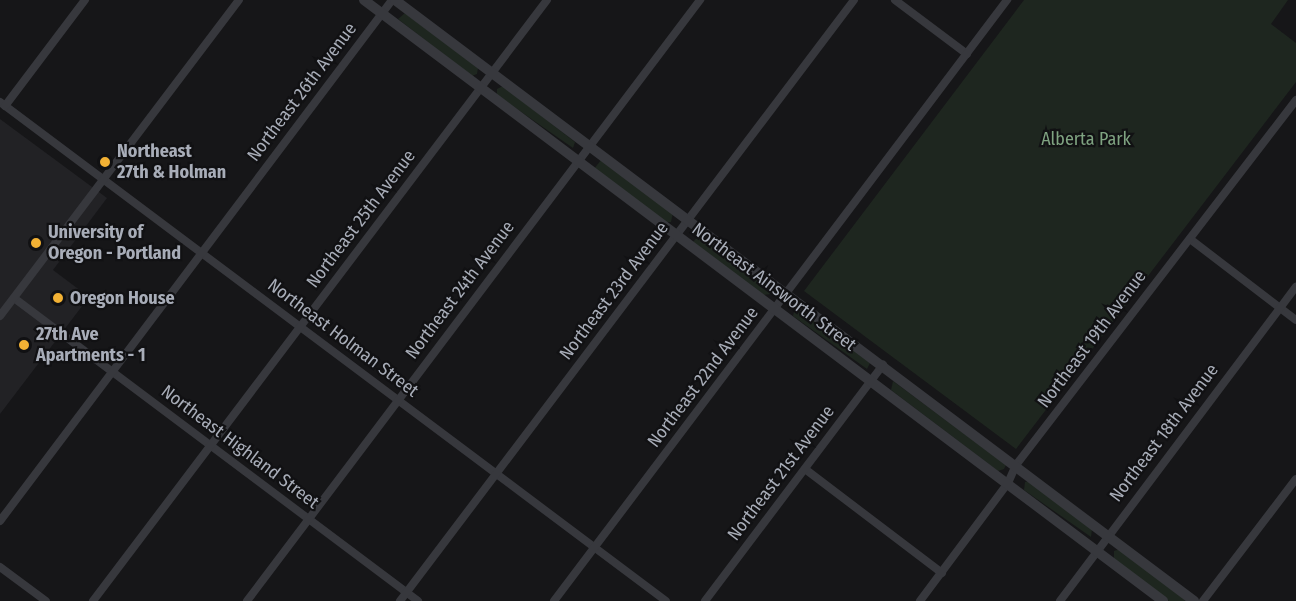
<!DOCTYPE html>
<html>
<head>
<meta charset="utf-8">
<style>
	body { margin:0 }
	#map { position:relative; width:1296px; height:601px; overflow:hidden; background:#161618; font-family:"Fira Sans Condensed",sans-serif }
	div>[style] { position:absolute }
	.built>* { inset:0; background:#222225 }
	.green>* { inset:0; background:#1e261f }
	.minor>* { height:8px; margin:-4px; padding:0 4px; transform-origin:4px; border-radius:4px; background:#37383d }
	.tertiary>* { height:10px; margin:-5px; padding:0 5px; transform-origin:5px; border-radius:5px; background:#37383d }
	.dots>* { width:16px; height:16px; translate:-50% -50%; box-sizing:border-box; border:3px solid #111113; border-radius:50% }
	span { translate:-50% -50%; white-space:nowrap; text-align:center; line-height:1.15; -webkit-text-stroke:4.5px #111113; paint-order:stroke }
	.street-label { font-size:18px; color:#a8adb8 }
	.park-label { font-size:18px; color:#7fa381 }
	.poi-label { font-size:18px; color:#a8adb8; font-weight:700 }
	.left { translate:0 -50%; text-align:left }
</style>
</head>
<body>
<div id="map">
	<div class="built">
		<div style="clip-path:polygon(0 119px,107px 198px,53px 270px,89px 297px,0 414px)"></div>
	</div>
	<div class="green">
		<div style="clip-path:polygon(1024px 0,1288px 0,1271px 24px,1296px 43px,1296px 82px,1016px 449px,804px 291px)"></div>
		<div style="clip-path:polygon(405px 13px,478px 68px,477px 74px,472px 76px,398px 19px)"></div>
		<div style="clip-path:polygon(503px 86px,575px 142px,573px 148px,497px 95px,497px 89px)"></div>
		<div style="clip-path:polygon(601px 160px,673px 213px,671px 222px,666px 222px,594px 169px)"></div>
		<div style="clip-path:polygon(700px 234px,773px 290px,771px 294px,763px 295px,693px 242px)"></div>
		<div style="clip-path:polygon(795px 307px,870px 363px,867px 369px,793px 316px)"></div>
		<div style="clip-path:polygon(893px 381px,1006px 465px,1004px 469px,998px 471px,891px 390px)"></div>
		<div style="clip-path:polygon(1030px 481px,1092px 529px,1091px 537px,1024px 490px,1025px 482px)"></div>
		<div style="clip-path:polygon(1120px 549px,1184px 599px,1185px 601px,1169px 601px,1114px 559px,1114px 551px)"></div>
	</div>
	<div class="minor">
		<div style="left:895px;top:0;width:90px;rotate:36.9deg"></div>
		<div style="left:0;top:102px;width:832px;rotate:36.84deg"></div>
		<div style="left:5px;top:106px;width:133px;rotate:-53deg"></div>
		<div style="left:1190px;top:239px;width:133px;rotate:37.4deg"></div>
		<div style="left:14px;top:298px;width:505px;rotate:36.87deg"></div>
		<div style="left:0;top:316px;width:396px;rotate:-52.9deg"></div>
		<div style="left:805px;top:469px;width:172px;rotate:37.2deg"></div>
		<div style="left:0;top:521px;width:652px;rotate:-53.04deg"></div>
		<div style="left:0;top:567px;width:57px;rotate:36.5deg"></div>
		<div style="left:93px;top:601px;width:753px;rotate:-52.93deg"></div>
		<div style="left:247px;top:601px;width:753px;rotate:-52.99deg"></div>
		<div style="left:400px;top:601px;width:753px;rotate:-52.93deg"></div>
		<div style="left:554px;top:601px;width:753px;rotate:-52.99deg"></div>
		<div style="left:705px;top:601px;width:296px;rotate:-53deg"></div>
		<div style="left:920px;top:601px;width:147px;rotate:-53.3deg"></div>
		<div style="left:1008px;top:483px;width:20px;rotate:-66deg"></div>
		<div style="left:1016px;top:465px;width:460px;rotate:-52.5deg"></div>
		<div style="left:1060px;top:601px;width:393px;rotate:-53.1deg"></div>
		<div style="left:1203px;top:601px;width:153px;rotate:-52.7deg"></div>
	</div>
	<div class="tertiary">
		<div style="left:364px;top:0;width:1000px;rotate:36.95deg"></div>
		<div style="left:395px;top:0;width:1000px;rotate:36.95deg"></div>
	</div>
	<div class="dots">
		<div style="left:105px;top:162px;background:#f2b134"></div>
		<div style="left:36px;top:243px;background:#f2b134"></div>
		<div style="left:58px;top:298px;background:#f2b134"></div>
		<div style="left:24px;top:345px;background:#f2b134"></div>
	</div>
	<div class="street-label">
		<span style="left:302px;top:92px;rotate:-53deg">Northeast 26th Avenue</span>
		<span style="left:361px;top:219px;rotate:-53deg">Northeast 25th Avenue</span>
		<span style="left:774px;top:287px;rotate:37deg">Northeast Ainsworth Street</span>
		<span style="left:460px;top:290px;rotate:-53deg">Northeast 24th Avenue</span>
		<span style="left:614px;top:291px;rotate:-53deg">Northeast 23rd Avenue</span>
		<span style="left:343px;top:338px;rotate:37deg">Northeast Holman Street</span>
		<span style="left:1092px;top:339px;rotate:-53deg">Northeast 19th Avenue</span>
		<span style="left:703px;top:377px;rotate:-53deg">Northeast 22nd Avenue</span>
		<span style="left:1164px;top:433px;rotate:-53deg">Northeast 18th Avenue</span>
		<span style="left:240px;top:447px;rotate:37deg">Northeast Highland Street</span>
		<span style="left:781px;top:473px;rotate:-53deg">Northeast 21st Avenue</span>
	</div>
	<div class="park-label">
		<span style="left:1086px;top:139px">Alberta Park</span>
	</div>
	<div class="poi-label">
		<span class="left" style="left:117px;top:162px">Northeast<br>27th &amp; Holman</span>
		<span class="left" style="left:48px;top:243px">University of<br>Oregon - Portland</span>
		<span class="left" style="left:70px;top:298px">Oregon House</span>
		<span class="left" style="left:36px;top:345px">27th Ave<br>Apartments - 1</span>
	</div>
</div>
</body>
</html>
